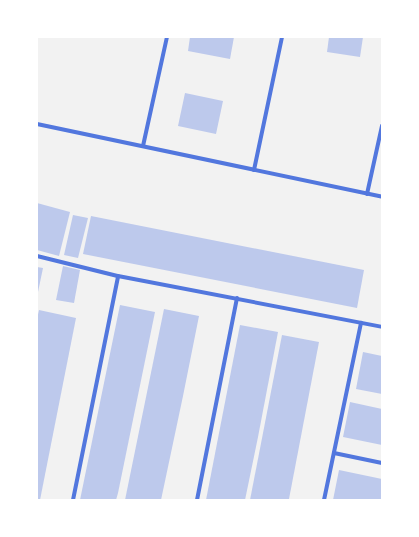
<!DOCTYPE html>
<html>
<head>
<meta charset="utf-8">
<style>
	body { margin:0 }
	#map { position:relative; width:419px; height:537px; overflow:hidden; background:#f2f2f2; font-family:"Alegreya Sans",sans-serif }
	div>[style] { position:absolute }
	.building>* { inset:0; background:#bdc9ec }
	.minor>* { height:4px; margin:-2px; padding:0 2px; transform-origin:2px; border-radius:2px; background:#5277de }
	span { translate:-50% -50%; white-space:nowrap; text-align:center; line-height:1.15; -webkit-text-stroke:3px #fff; paint-order:stroke }
	.frame { position:absolute; inset:0; border:38px solid #fff; pointer-events:none }
</style>
</head>
<body>
<div id="map">
	<div class="building">
		<div style="clip-path:polygon(190px 37px,234px 37px,230px 59px,188px 51px)"></div>
		<div style="clip-path:polygon(329px 37px,363px 37px,360px 57px,327px 52px)"></div>
		<div style="clip-path:polygon(185px 93px,223px 101px,216px 134px,178px 126px)"></div>
		<div style="clip-path:polygon(37px 203px,70px 212px,59px 256px,37px 250px)"></div>
		<div style="clip-path:polygon(73px 215px,88px 218px,78px 258px,64px 255px)"></div>
		<div style="clip-path:polygon(91px 216px,364px 270px,357px 308px,83px 254px)"></div>
		<div style="clip-path:polygon(63px 266px,80px 270px,74px 303px,56px 300px)"></div>
		<div style="clip-path:polygon(37px 267px,43px 268px,38px 292px,37px 292px)"></div>
		<div style="clip-path:polygon(120px 305px,155px 312px,118px 493px,116px 500px,80px 500px)"></div>
		<div style="clip-path:polygon(164px 309px,199px 316px,183px 396px,161px 500px,125px 500px)"></div>
		<div style="clip-path:polygon(39px 310px,76px 318px,40px 500px,37px 500px,37px 319px)"></div>
		<div style="clip-path:polygon(240px 325px,278px 332px,258px 437px,245px 500px,206px 500px)"></div>
		<div style="clip-path:polygon(282px 335px,319px 342px,289px 499px,250px 500px)"></div>
		<div style="clip-path:polygon(363px 352px,382px 356px,382px 394px,356px 389px)"></div>
		<div style="clip-path:polygon(350px 402px,382px 409px,382px 445px,343px 437px)"></div>
		<div style="clip-path:polygon(339px 470px,382px 479px,382px 500px,333px 500px)"></div>
	</div>
	<div class="minor">
		<div style="left:37px;top:124px;width:353px;rotate:11.9deg"></div>
		<div style="left:143px;top:146px;width:112px;rotate:-77.6deg"></div>
		<div style="left:254px;top:170px;width:136px;rotate:-78.1deg"></div>
		<div style="left:367px;top:194px;width:70px;rotate:-77.6deg"></div>
		<div style="left:37px;top:256px;width:83px;rotate:13.9deg"></div>
		<div style="left:118px;top:276px;width:269px;rotate:10.9deg"></div>
		<div style="left:334px;top:453px;width:49px;rotate:11.8deg"></div>
		<div style="left:73px;top:500px;width:228px;rotate:-78.6deg"></div>
		<div style="left:197px;top:500px;width:206px;rotate:-78.8deg"></div>
		<div style="left:324px;top:500px;width:181px;rotate:-78.2deg"></div>
	</div>
	<div class="frame"></div>
</div>
</body>
</html>
